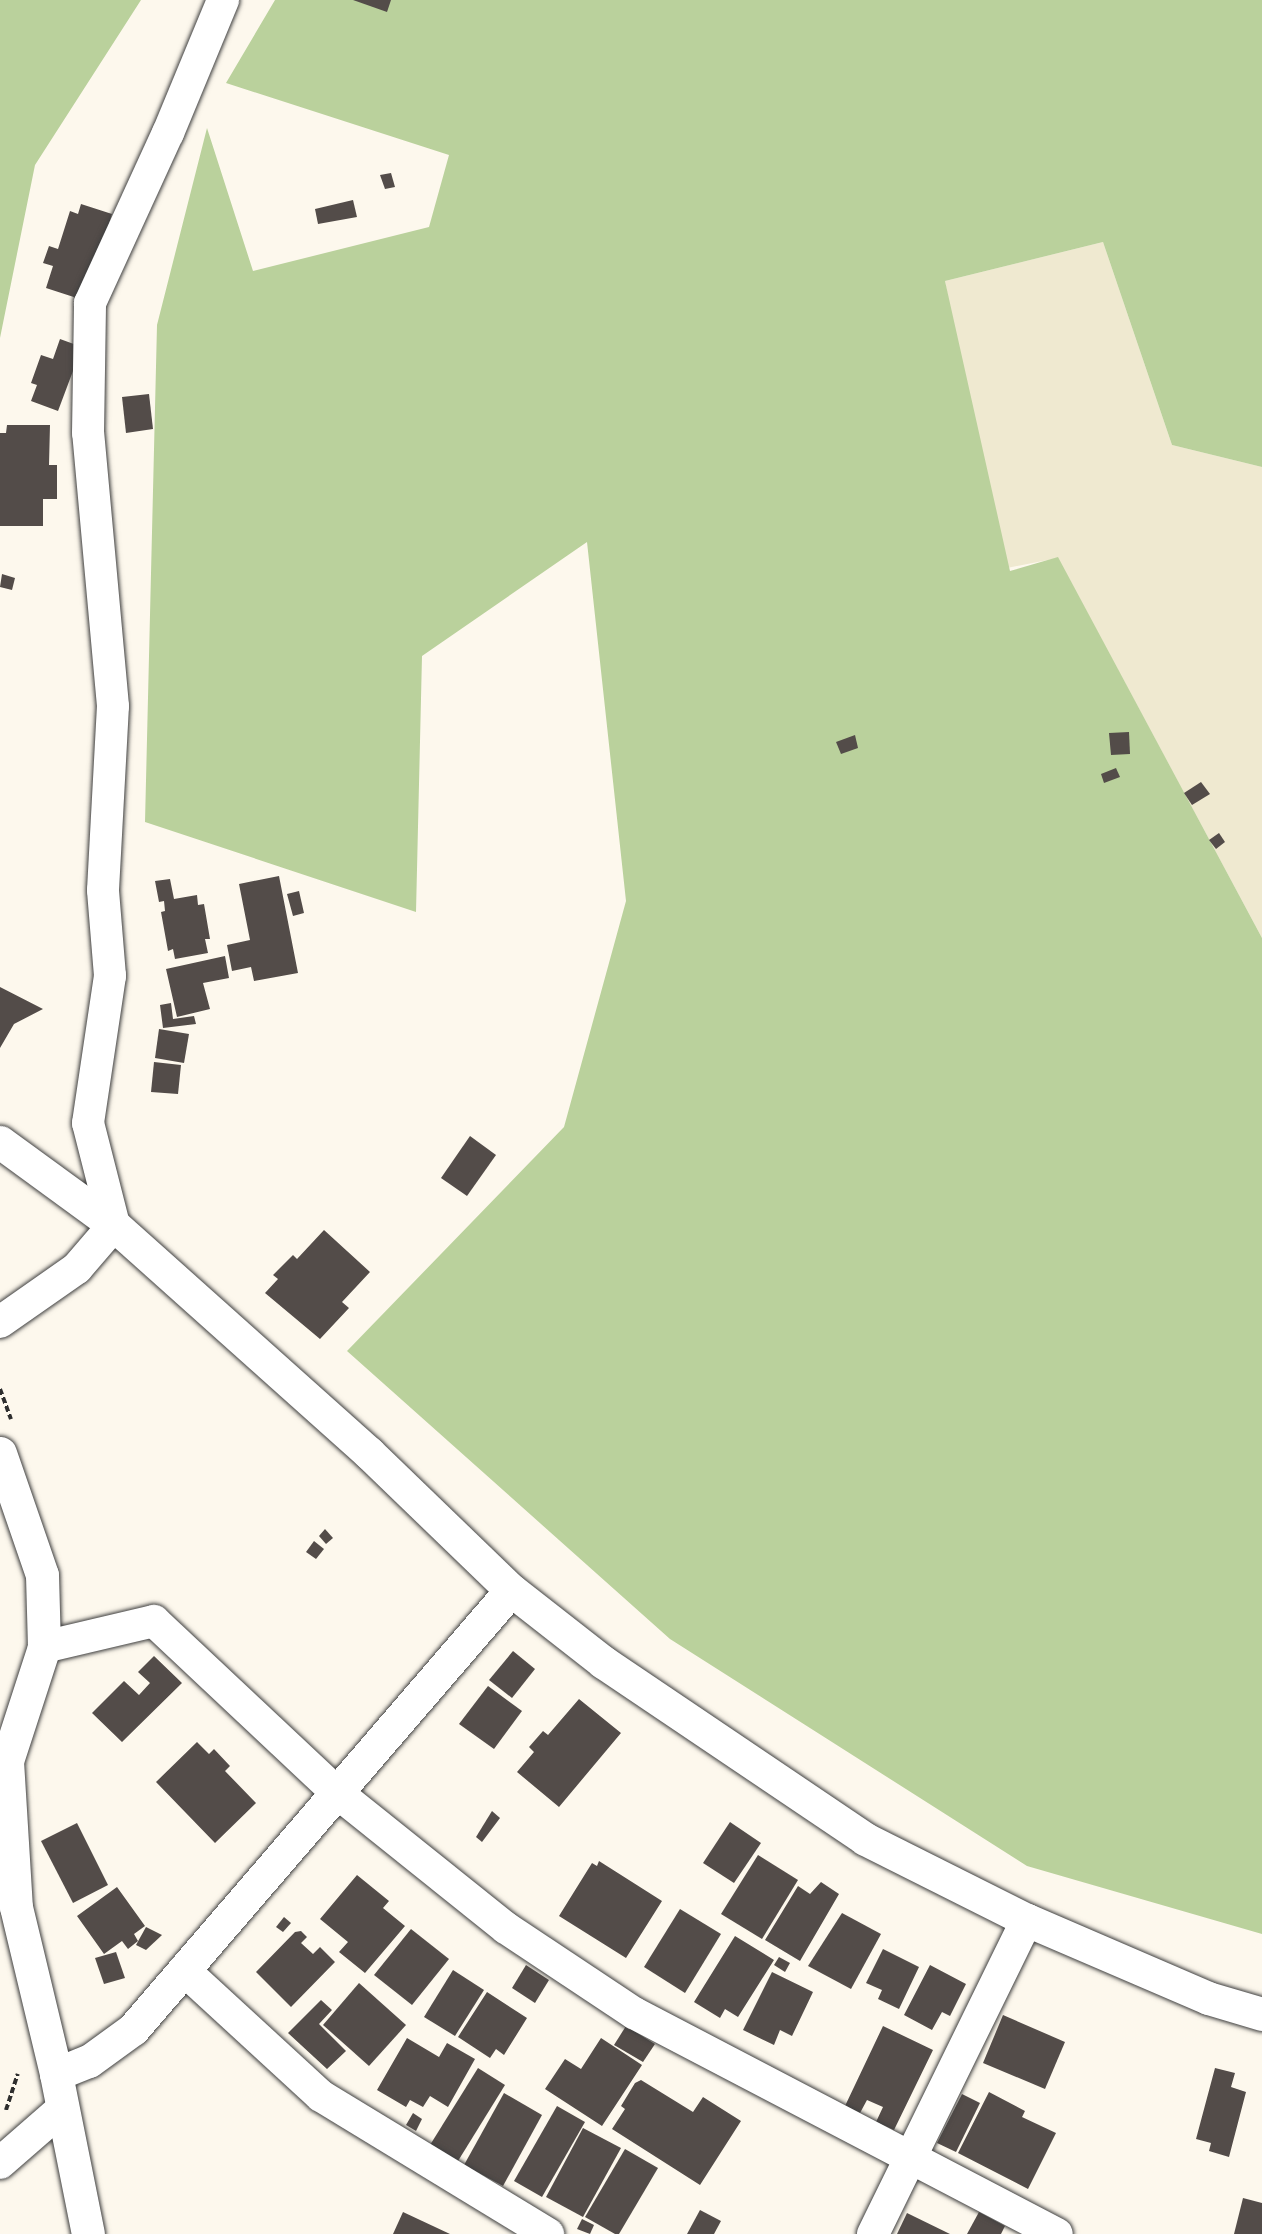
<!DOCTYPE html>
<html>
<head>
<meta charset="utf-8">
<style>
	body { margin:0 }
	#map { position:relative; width:1262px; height:2234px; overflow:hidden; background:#fdf8ed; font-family:"Times New Roman",serif }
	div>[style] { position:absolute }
	.farmland>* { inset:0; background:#efe9d0 }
	.forest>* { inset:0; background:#bad19c }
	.building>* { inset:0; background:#534c49 }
	.path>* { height:4px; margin-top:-2px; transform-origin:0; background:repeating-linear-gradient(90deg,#2e2e2e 0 6px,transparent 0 9px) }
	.roads { filter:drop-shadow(0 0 2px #3f3f3f) drop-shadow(0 0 2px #3f3f3f) }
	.minor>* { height:32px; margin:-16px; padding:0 16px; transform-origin:16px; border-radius:16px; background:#fff }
	.tertiary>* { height:33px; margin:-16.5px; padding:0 16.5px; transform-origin:16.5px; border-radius:16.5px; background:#fff }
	span { translate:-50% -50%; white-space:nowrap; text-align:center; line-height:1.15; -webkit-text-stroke:6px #fff; paint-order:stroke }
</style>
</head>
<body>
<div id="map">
	<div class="farmland">
		<div style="clip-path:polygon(1103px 242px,1172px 445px,1262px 467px,1262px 938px,1058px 558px,997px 570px,945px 281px)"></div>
	</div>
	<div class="forest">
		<div style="clip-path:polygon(0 0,141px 0,35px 165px,0 338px)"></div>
		<div style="clip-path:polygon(275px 0,1262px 0,1262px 467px,1172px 445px,1103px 242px,945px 281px,1010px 571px,1058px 557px,1262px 938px,1262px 1934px,1027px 1866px,670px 1639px,347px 1351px,564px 1127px,626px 901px,587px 542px,422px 656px,416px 912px,145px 822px,157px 325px,207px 128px,253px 271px,429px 227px,449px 155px,226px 83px)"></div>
	</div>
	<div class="building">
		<div style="clip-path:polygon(353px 0,391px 0,387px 12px)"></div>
		<div style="clip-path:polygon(391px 173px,395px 187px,385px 189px,380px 175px)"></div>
		<div style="clip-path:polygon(353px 200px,357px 217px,318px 224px,315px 209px)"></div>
		<div style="clip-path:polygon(81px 204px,112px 214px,86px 301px,46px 288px,53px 266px,43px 263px,49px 246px,58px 249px,70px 211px,78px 214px)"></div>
		<div style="clip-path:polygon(60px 339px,82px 347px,58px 411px,31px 401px,37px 385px,31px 383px,41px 355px,53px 359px)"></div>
		<div style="clip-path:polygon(149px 394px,153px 429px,126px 433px,122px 397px)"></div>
		<div style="clip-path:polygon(7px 425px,50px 425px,49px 465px,57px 465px,57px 499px,43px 499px,43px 526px,0 526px,0 433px,6px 433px)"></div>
		<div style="clip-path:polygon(2px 574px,15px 578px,12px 590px,0 587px)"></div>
		<div style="clip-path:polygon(1129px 732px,1130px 754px,1111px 755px,1109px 733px)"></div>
		<div style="clip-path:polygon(855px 735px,858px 748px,841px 754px,836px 742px)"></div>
		<div style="clip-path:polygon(1116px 768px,1120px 777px,1104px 783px,1101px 774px)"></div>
		<div style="clip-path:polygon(1201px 782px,1210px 794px,1192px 805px,1184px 793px)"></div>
		<div style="clip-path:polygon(1219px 833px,1225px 842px,1216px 849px,1209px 840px)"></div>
		<div style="clip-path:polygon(279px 876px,298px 973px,254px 981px,251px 967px,232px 971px,227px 945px,250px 940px,239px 884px)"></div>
		<div style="clip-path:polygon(170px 879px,174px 899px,197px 895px,198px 905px,204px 904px,210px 939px,205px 939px,208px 953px,175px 959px,173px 949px,168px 951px,161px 912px,165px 911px,164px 901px,159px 902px,155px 881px)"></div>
		<div style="clip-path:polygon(299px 891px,304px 913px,293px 916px,287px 894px)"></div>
		<div style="clip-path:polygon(225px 956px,229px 978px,203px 983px,210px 1009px,177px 1017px,166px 969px)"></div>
		<div style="clip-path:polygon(0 987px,43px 1009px,14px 1024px,0 1048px)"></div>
		<div style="clip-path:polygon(171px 1003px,173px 1019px,194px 1016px,196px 1024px,163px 1028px,160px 1005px)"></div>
		<div style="clip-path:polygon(159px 1029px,189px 1034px,184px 1063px,155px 1058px)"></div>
		<div style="clip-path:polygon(154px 1062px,181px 1065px,178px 1094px,151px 1092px)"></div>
		<div style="clip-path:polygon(470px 1136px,496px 1155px,467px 1196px,441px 1178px)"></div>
		<div style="clip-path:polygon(324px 1230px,370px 1272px,342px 1302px,349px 1308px,320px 1339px,265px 1293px,278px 1279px,273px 1275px,293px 1255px,297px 1259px)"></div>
		<div style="clip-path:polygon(325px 1529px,333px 1538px,326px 1544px,319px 1536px)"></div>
		<div style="clip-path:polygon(314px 1541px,324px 1549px,316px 1559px,306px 1552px)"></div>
		<div style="clip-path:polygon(513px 1651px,535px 1669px,512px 1698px,489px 1680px)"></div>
		<div style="clip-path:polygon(154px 1656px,182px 1683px,122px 1742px,92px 1713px,124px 1681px,139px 1695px,150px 1683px,138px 1672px)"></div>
		<div style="clip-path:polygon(488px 1686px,522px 1711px,494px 1749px,459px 1724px)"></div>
		<div style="clip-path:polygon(579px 1699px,621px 1733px,559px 1807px,517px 1772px,534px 1752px,529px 1747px,543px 1731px,548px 1735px)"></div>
		<div style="clip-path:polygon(197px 1742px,209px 1754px,214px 1749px,230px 1766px,225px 1771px,256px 1803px,215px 1843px,156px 1782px)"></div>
		<div style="clip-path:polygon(492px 1811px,500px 1818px,482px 1842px,476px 1837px)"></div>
		<div style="clip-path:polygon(730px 1822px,761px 1843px,734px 1883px,703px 1863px)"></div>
		<div style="clip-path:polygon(77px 1823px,108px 1885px,73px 1903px,41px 1841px)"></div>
		<div style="clip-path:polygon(758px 1855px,798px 1880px,762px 1939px,721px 1914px)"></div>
		<div style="clip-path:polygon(599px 1861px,662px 1901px,626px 1958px,559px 1916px,592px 1863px,597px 1866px)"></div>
		<div style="clip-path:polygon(357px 1875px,389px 1901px,383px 1908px,405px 1926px,365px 1973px,339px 1952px,348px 1942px,320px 1919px)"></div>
		<div style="clip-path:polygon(821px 1882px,839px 1894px,800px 1961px,765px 1940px,798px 1886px,810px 1894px)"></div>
		<div style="clip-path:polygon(117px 1887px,145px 1926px,134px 1934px,138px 1941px,128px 1949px,122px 1941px,104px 1954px,77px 1916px)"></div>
		<div style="clip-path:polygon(680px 1909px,721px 1934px,685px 1993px,644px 1967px)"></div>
		<div style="clip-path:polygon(842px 1913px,881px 1934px,851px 1989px,808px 1966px)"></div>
		<div style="clip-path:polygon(284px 1917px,291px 1923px,283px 1932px,276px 1927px)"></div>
		<div style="clip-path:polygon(146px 1927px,162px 1935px,146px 1950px,136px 1945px)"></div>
		<div style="clip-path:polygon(411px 1929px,449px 1959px,412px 2005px,374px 1975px)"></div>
		<div style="clip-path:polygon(301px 1931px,307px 1937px,301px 1943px,313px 1954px,320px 1947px,335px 1962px,291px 2007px,256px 1972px,295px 1932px)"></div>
		<div style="clip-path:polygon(735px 1936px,774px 1960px,738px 2017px,725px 2009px,720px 2018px,694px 2002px)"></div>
		<div style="clip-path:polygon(883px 1949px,919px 1967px,899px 2009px,878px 1999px,882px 1990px,866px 1983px)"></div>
		<div style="clip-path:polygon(116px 1952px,125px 1978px,104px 1984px,95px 1958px)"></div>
		<div style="clip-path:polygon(779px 1957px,790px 1963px,785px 1972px,774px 1965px)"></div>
		<div style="clip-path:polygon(526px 1965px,549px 1980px,535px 2003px,512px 1988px)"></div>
		<div style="clip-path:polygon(930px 1965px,966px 1984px,950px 2016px,942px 2012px,932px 2030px,904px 2015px)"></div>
		<div style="clip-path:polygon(453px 1970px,484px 1990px,455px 2036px,424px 2017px)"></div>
		<div style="clip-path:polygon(772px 1972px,813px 1992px,792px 2036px,780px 2030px,774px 2045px,743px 2030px)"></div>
		<div style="clip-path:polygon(359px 1983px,406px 2025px,369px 2066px,323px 2025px)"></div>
		<div style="clip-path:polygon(487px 1992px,527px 2018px,504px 2055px,496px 2049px,490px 2058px,458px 2037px)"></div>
		<div style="clip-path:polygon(321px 2000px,332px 2010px,319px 2024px,346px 2051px,327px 2069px,288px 2033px)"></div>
		<div style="clip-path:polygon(1003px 2015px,1065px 2042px,1045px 2089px,983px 2063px)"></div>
		<div style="clip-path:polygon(626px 2026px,655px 2044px,643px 2062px,614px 2045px)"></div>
		<div style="clip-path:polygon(883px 2026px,933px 2050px,894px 2130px,876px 2122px,883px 2107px,867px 2100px,860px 2113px,845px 2106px)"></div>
		<div style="clip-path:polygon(407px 2038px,439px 2057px,447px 2043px,475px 2059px,448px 2107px,430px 2096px,423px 2107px,410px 2100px,406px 2107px,377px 2090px)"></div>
		<div style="clip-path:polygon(601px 2038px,642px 2065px,602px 2126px,545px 2089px,565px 2059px,581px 2069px)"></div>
		<div style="clip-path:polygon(478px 2068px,505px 2085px,458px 2161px,430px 2145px)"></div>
		<div style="clip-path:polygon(1215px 2068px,1235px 2073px,1231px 2087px,1246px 2092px,1229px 2157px,1209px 2151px,1211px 2143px,1196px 2139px)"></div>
		<div style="clip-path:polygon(641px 2080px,693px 2112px,703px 2097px,741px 2121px,700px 2185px,612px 2129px,625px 2109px,621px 2106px,635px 2083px)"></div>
		<div style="clip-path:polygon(989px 2092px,1025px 2111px,1022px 2117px,1056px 2133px,1028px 2189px,958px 2153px)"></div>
		<div style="clip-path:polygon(504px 2093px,542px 2115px,503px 2186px,464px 2165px)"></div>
		<div style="clip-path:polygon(962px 2094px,980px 2103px,956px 2152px,937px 2143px)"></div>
		<div style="clip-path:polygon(557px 2106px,585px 2122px,542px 2197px,514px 2181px)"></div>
		<div style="clip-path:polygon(413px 2113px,422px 2119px,416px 2131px,406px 2125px)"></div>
		<div style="clip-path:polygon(583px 2128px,621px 2148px,583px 2217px,546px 2197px)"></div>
		<div style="clip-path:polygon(625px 2149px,658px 2168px,619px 2234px,615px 2234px,585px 2217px)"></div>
		<div style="clip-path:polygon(1243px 2198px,1262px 2203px,1262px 2234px,1234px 2234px)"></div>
		<div style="clip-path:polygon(700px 2210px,721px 2221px,714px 2234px,687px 2234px)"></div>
		<div style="clip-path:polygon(403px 2212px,450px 2234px,393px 2234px)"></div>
		<div style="clip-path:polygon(979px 2212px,1005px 2226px,1001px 2234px,967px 2234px)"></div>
		<div style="clip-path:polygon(907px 2213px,950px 2234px,897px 2234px)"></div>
		<div style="clip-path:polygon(582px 2219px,594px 2225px,590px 2234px,577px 2229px)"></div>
	</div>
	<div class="path">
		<div style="left:0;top:1389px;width:32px;rotate:70deg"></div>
		<div style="left:6px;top:2110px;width:38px;rotate:-72deg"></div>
	</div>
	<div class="roads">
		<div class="minor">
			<div style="left:0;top:1322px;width:94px;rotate:-35deg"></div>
			<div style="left:77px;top:1268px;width:57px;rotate:-49.3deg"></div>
			<div style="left:114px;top:1225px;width:105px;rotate:-104.3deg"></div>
			<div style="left:88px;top:1123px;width:149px;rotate:-81.5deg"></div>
			<div style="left:110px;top:976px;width:86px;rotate:-94.7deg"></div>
			<div style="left:103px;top:890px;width:184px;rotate:-86.9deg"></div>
			<div style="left:113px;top:706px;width:274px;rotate:-95.2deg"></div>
			<div style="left:88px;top:433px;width:130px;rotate:-89.1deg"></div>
			<div style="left:90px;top:303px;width:187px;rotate:-65.4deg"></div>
			<div style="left:168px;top:133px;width:144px;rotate:-67.5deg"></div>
			<div style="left:44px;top:1647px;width:113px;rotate:-13.3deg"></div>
			<div style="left:154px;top:1621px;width:248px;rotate:43.2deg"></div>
			<div style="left:335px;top:1791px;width:219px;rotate:38.7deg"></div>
			<div style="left:506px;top:1928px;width:154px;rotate:33.6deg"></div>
			<div style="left:634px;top:2013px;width:477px;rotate:27.6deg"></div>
			<div style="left:184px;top:1970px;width:186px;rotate:42.6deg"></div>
			<div style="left:321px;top:2096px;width:266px;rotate:31.3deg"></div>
			<div style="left:0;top:2163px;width:82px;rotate:-41.1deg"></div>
			<div style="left:873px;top:2234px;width:350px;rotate:-63.9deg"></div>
		</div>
		<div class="tertiary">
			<div style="left:0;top:1142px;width:141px;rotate:36.1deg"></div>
			<div style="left:114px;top:1225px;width:342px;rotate:41.8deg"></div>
			<div style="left:369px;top:1453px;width:197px;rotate:44deg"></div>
			<div style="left:511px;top:1590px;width:117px;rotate:38deg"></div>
			<div style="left:603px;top:1662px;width:316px;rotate:34deg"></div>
			<div style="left:865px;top:1839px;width:181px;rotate:26.6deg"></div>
			<div style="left:1027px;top:1920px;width:197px;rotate:23.3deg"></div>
			<div style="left:1208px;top:1998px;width:56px;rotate:16.5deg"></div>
			<div style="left:0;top:1453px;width:129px;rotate:71deg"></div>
			<div style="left:42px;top:1575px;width:72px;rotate:88.4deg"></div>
			<div style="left:44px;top:1647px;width:120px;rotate:108deg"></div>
			<div style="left:7px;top:1761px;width:146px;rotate:86.5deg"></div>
			<div style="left:16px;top:1907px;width:172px;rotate:76.5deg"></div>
			<div style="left:56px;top:2074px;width:163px;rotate:78.7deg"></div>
			<div style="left:56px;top:2074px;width:35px;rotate:-22deg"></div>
			<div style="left:89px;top:2061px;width:54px;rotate:-36deg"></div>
			<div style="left:133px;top:2029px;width:579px;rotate:-49.27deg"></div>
		</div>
	</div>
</div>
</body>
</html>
